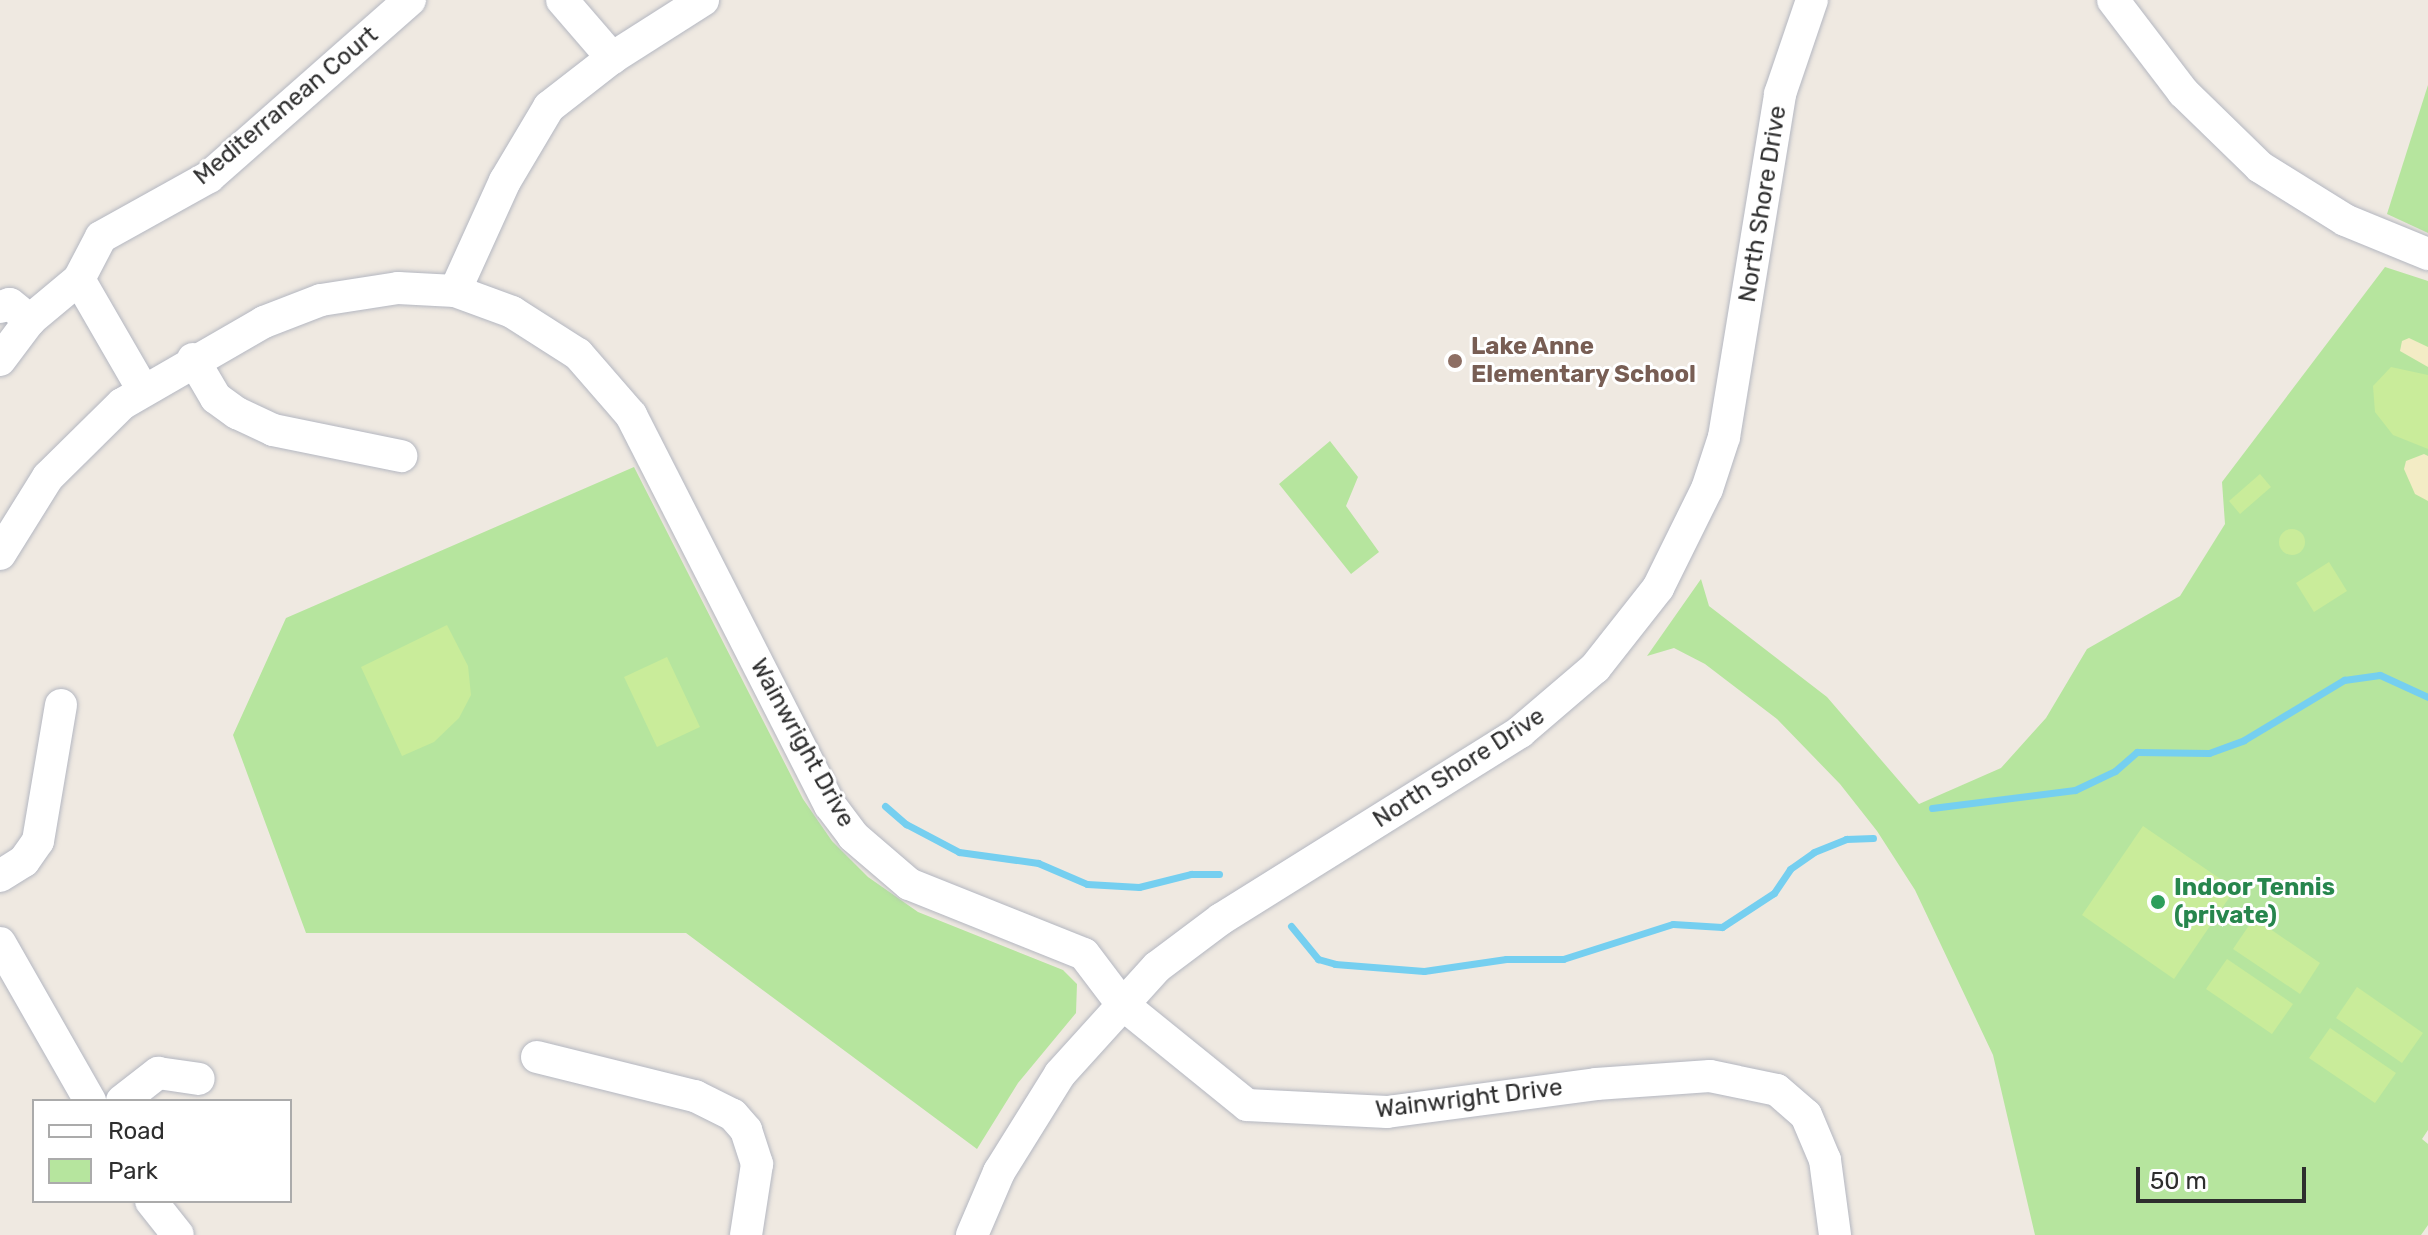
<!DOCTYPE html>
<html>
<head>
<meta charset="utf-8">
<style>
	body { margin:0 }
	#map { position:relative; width:2428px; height:1235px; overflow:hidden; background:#efe9e1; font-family:Rubik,sans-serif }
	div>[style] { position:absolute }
	.green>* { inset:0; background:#b6e59e }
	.sand>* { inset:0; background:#f3ecc5 }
	.pitch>* { inset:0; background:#c9ec9a }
	.round { border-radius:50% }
	.stream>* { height:7px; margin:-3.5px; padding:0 3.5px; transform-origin:3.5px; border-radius:3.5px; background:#75cff0 }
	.roads { filter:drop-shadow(0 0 2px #b4b7c1) drop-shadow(0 0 2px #b4b7c1) }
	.minor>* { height:32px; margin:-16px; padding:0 16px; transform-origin:16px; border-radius:16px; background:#fff }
	.dots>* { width:22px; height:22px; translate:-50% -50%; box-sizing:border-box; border:4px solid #fff; border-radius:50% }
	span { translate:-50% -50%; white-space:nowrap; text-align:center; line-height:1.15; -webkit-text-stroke:6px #fff; paint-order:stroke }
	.street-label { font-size:24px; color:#2e2e2e }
	.education-label { font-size:24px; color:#785e54; font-weight:700 }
	.left { translate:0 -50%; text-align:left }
	.leisure-label { font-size:24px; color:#27864d; font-weight:700 }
	.legend { position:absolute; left:32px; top:1099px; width:260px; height:104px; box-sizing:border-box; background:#fff; border:2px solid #ababab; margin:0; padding:10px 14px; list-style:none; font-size:24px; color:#2e2e2e }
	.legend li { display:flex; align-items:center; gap:16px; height:40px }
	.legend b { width:40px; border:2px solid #ababab }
	.scale { position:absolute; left:2136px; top:1167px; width:170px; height:36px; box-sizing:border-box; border:4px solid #2e2e2e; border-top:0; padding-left:10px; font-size:24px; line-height:28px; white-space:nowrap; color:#2e2e2e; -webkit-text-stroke:6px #fff; paint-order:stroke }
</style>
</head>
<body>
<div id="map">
	<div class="green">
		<div style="clip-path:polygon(2428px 85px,2428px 233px,2387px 214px)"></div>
		<div style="clip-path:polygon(2385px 267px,2428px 281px,2428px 1130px,2422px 1139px,2428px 1144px,2428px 1225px,2421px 1235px,2035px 1235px,1993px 1055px,1915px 890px,1877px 831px,1840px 784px,1777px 719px,1705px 664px,1674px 648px,1647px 656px,1701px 579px,1709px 606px,1827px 697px,1919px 804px,2001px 768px,2046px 718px,2087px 649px,2180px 596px,2225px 524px,2222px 482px)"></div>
		<div style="clip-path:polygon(1330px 441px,1358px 477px,1346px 506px,1379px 552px,1351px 574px,1279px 484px)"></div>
		<div style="clip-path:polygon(634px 467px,803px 799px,832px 841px,868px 877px,918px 912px,1063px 970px,1077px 984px,1076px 1013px,1018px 1083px,977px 1149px,686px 933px,306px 933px,233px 735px,286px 618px)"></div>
	</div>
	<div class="sand">
		<div style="clip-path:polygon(2409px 338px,2428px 347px,2428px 367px,2400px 351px,2402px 341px)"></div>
		<div style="clip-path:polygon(2424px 454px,2428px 456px,2428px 501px,2415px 494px,2404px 469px,2406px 461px)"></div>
	</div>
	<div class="pitch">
		<div style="clip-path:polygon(2391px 367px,2428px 375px,2428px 449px,2393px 435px,2375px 412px,2373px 386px)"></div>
		<div style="clip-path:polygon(2260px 474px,2271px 487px,2240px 514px,2229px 501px)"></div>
		<div class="round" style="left:2279px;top:529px;width:26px;height:26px"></div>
		<div style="clip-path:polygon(2329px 562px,2347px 591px,2314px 612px,2296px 583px)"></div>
		<div style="clip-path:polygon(447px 625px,468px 666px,471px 695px,459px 718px,434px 742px,402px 756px,361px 667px)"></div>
		<div style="clip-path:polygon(667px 657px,700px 727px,657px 747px,624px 677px)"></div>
		<div style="clip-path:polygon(2143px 826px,2235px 889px,2174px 979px,2082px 915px)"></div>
		<div style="clip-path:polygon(2254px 918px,2320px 963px,2300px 994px,2233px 949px)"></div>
		<div style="clip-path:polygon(2227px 959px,2293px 1004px,2272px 1034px,2206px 989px)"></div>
		<div style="clip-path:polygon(2357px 987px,2423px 1033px,2402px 1063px,2336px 1018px)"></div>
		<div style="clip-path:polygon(2330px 1028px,2396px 1073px,2375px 1103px,2309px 1058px)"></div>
	</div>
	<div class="stream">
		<div style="left:885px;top:806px;width:28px;rotate:41deg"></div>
		<div style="left:906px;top:824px;width:60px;rotate:27.8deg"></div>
		<div style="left:959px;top:852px;width:80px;rotate:7.9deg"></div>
		<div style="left:1038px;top:863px;width:53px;rotate:23.2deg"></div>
		<div style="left:1087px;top:884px;width:52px;rotate:3.3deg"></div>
		<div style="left:1139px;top:887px;width:54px;rotate:-14deg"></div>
		<div style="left:1191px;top:874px;width:28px"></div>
		<div style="left:1932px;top:808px;width:144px;rotate:-7.2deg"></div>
		<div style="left:2075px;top:790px;width:44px;rotate:-25.4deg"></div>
		<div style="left:2115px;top:771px;width:29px;rotate:-41deg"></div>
		<div style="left:2137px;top:752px;width:72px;rotate:0.8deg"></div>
		<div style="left:2209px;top:753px;width:37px;rotate:-20deg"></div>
		<div style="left:2244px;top:740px;width:117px;rotate:-31deg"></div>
		<div style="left:2344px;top:680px;width:36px;rotate:-8deg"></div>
		<div style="left:2380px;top:675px;width:53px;rotate:24.6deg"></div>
		<div style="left:1291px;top:926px;width:43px;rotate:50.7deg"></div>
		<div style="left:1318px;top:959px;width:18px;rotate:16deg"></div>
		<div style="left:1335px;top:964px;width:89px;rotate:4.5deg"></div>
		<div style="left:1424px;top:971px;width:83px;rotate:-8.3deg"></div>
		<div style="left:1506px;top:959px;width:57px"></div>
		<div style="left:1563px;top:959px;width:115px;rotate:-17.7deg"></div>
		<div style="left:1673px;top:924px;width:49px;rotate:3.5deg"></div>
		<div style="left:1722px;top:927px;width:62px;rotate:-33.2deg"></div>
		<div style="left:1774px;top:893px;width:29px;rotate:-56deg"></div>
		<div style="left:1790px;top:869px;width:29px;rotate:-35deg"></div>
		<div style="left:1814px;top:852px;width:35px;rotate:-22deg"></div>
		<div style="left:1846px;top:839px;width:27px;rotate:-2deg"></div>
	</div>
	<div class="roads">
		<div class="minor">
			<div style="left:562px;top:0;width:77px;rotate:49.2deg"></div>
			<div style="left:2113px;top:0;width:116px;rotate:52.7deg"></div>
			<div style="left:2183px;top:92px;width:107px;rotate:44.2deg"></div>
			<div style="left:2260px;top:167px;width:100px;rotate:31.9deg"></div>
			<div style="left:2345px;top:220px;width:90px;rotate:22.3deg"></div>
			<div style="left:455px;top:291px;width:121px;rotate:-65.6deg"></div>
			<div style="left:505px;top:181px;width:86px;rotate:-59.3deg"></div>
			<div style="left:549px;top:107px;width:80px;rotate:-37.9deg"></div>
			<div style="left:612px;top:58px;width:108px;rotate:-32.5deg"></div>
			<div style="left:0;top:307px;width:10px;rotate:-17deg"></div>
			<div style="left:10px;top:304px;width:26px;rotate:39deg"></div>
			<div style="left:193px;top:359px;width:45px;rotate:59.5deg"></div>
			<div style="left:216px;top:398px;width:26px;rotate:36deg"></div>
			<div style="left:237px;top:413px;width:40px;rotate:25deg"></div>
			<div style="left:273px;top:430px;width:131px;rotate:11.5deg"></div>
			<div style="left:0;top:360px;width:50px;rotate:-53.1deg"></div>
			<div style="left:30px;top:320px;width:64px;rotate:-39.9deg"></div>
			<div style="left:143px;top:390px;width:128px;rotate:-120deg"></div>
			<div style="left:79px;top:279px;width:47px;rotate:-62.4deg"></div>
			<div style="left:101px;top:237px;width:124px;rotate:-29.1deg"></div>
			<div style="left:209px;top:177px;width:268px;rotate:-41.4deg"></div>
			<div style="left:0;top:554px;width:91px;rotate:-58.1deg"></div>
			<div style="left:48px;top:477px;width:104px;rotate:-44.6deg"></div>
			<div style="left:122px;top:404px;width:164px;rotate:-30deg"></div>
			<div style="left:264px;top:322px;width:61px;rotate:-21.1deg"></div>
			<div style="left:321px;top:300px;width:78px;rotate:-8.9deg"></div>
			<div style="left:398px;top:288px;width:57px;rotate:3deg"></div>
			<div style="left:455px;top:291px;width:61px;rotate:20.2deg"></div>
			<div style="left:512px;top:312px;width:78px;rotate:32.5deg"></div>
			<div style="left:578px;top:354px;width:81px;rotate:49deg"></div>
			<div style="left:631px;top:415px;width:438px;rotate:63deg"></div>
			<div style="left:830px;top:805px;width:39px;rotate:53deg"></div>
			<div style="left:853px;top:836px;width:74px;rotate:40.6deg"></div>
			<div style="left:909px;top:884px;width:188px;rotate:21.8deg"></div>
			<div style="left:1084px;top:954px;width:61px;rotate:52.9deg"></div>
			<div style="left:1121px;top:1003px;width:162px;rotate:39deg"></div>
			<div style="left:1247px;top:1105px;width:140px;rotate:2.9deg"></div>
			<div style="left:1387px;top:1112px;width:211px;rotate:-7.6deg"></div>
			<div style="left:1596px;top:1084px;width:114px;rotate:-4deg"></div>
			<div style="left:1710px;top:1076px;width:68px;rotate:11.8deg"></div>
			<div style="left:1777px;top:1090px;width:38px;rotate:41deg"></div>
			<div style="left:1806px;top:1115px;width:49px;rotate:67.1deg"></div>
			<div style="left:1825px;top:1160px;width:76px;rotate:82.4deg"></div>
			<div style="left:0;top:876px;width:28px;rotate:-32deg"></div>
			<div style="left:24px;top:861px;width:24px;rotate:-55deg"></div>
			<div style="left:38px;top:841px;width:138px;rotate:-80.4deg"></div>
			<div style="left:0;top:943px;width:182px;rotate:60.3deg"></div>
			<div style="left:537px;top:1057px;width:163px;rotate:13.9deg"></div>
			<div style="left:695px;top:1096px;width:42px;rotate:26.6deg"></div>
			<div style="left:733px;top:1115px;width:20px;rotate:49deg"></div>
			<div style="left:746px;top:1130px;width:36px;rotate:72deg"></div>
			<div style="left:757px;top:1164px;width:72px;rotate:98.8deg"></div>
			<div style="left:122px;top:1101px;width:46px;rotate:-37.9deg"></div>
			<div style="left:158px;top:1073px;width:41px;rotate:8.3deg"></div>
			<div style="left:151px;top:1201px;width:43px;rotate:51.5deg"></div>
			<div style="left:972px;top:1235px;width:69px;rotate:-66.8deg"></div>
			<div style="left:999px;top:1172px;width:115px;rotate:-58.1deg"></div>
			<div style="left:1060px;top:1074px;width:144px;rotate:-47.8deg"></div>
			<div style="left:1157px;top:967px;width:80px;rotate:-36.9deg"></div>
			<div style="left:1221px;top:919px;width:353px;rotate:-32deg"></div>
			<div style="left:1520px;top:732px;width:99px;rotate:-40.5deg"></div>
			<div style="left:1595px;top:668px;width:102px;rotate:-51.8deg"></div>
			<div style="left:1658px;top:588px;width:110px;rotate:-63.7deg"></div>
			<div style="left:1707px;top:489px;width:55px;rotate:-71.9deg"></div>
			<div style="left:1724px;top:437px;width:348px;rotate:-80.7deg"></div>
			<div style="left:1780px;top:94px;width:99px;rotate:-71.2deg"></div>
		</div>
	</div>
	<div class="dots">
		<div style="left:1455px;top:361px;background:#8d6e63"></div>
		<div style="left:2158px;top:902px;background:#2e9e5b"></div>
	</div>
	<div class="street-label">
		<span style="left:286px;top:106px;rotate:-40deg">Mediterranean Court</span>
		<span style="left:1763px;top:204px;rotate:-81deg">North Shore Drive</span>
		<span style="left:802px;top:743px;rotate:61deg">Wainwright Drive</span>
		<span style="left:1459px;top:768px;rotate:-33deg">North Shore Drive</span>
		<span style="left:1469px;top:1099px;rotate:-7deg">Wainwright Drive</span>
	</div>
	<div class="education-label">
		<span class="left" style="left:1471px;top:361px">Lake Anne<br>Elementary School</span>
	</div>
	<div class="leisure-label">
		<span class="left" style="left:2174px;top:902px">Indoor Tennis<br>(private)</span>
	</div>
	<ul class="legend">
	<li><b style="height:10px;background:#fff"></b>Road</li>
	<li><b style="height:22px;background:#b6e59e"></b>Park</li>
	</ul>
	<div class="scale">50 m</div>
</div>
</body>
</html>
